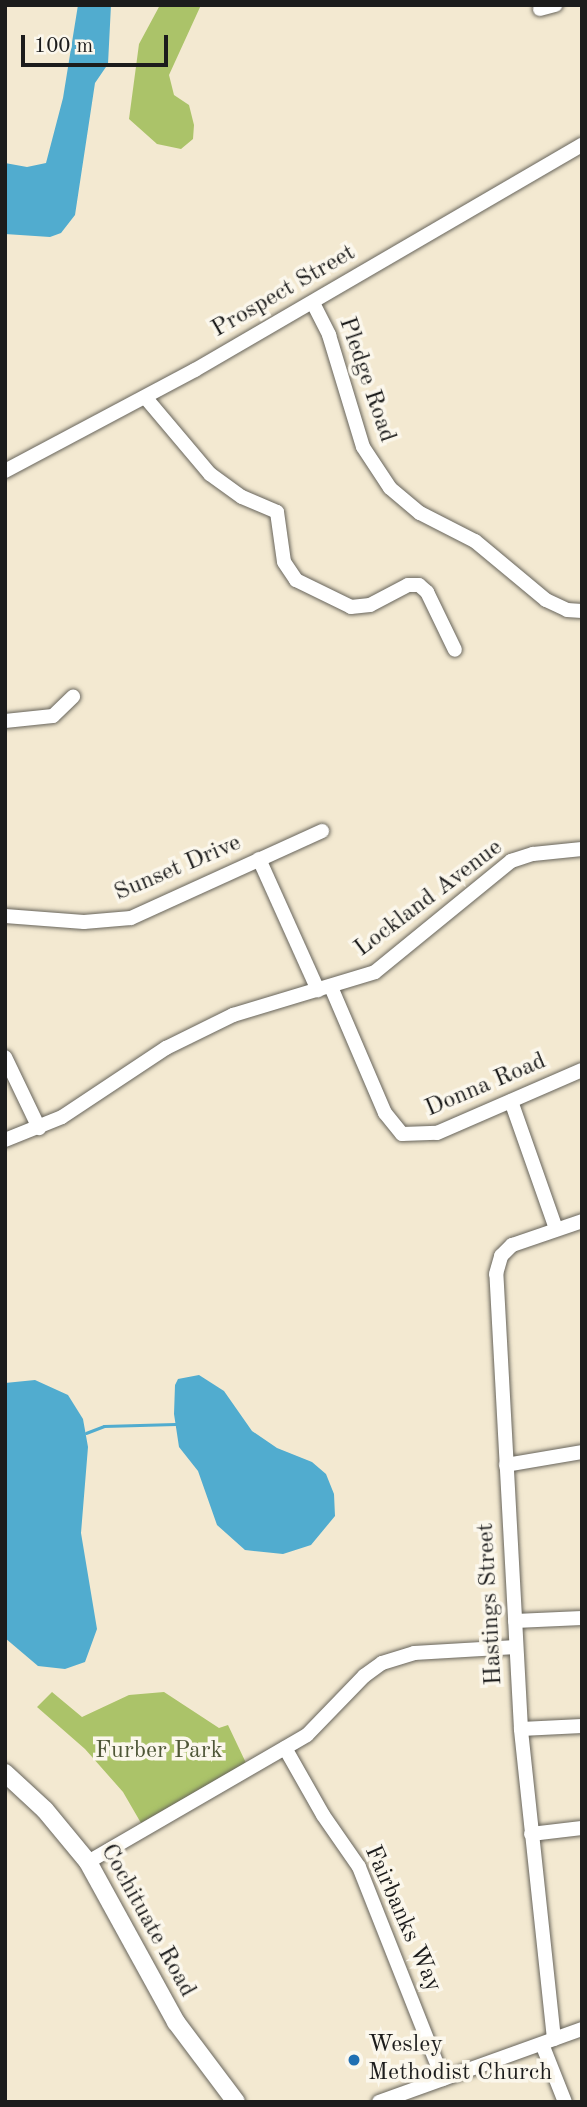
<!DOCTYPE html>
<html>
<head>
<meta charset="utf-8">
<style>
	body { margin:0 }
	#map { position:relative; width:587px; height:2107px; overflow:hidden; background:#f3e9d1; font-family:"Old Standard TT",serif }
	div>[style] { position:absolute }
	.green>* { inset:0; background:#abc369 }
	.water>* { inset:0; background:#51accf }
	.stream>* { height:2.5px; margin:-1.25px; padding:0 1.25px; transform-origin:1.25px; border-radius:1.25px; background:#51accf }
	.roads { filter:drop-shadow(0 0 2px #67645b) drop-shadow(0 0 2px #67645b) }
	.minor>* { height:14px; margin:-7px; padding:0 7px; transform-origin:7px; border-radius:7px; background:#fff }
	.major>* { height:18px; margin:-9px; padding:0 9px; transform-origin:9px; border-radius:9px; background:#fff }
	.dots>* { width:19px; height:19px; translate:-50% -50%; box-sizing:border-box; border:4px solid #fbf7ec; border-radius:50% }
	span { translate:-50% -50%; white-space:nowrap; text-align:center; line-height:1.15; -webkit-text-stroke:7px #fbf7ec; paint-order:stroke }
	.street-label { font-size:24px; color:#1c1c1c }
	.park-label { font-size:24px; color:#4e5637 }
	.poi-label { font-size:24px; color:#1c1c1c }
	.left { translate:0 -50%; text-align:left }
	.frame { position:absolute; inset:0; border:7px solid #1c1c1c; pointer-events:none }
	.scale { position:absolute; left:21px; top:35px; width:147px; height:32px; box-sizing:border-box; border:4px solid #1c1c1c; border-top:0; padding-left:9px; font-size:21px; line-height:24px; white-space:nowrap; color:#1c1c1c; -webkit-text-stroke:5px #fbf7ec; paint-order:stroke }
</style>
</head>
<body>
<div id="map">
	<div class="green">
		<div style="clip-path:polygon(160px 5px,201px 5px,169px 75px,174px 95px,189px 105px,194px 125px,193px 139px,181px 149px,157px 144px,129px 119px,139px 44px)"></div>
		<div style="clip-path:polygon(52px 1692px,82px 1717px,129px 1695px,164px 1692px,219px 1728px,228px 1725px,246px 1763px,141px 1823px,123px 1792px,85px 1749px,37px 1707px)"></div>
	</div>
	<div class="water">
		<div style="clip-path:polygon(78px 5px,111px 5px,108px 64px,95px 83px,75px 215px,61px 233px,50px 237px,5px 234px,5px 163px,27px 167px,46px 163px,63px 98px)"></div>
		<div style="clip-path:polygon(199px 1375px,224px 1391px,252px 1431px,277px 1448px,312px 1462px,326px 1474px,334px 1494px,335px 1516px,311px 1545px,283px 1554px,245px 1550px,217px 1525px,198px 1471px,179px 1447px,174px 1414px,175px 1385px,178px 1379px)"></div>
		<div style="clip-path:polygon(35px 1380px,68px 1395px,83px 1419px,88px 1447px,81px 1533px,97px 1629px,85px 1662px,65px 1669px,38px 1666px,5px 1638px,5px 1383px)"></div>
	</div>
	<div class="stream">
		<div style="left:86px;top:1433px;width:19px;rotate:-21deg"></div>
		<div style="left:104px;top:1426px;width:71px;rotate:-1.6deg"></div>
	</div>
	<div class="roads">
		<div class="minor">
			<div style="left:540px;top:9px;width:16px;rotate:-15deg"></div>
			<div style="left:313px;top:303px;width:36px;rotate:63deg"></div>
			<div style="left:329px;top:335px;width:117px;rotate:73.1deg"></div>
			<div style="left:363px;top:447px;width:49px;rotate:56.6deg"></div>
			<div style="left:390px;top:488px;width:39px;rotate:40deg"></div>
			<div style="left:420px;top:513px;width:62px;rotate:27deg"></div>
			<div style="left:475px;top:541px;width:92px;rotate:39.7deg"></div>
			<div style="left:546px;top:600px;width:23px;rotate:25deg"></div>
			<div style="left:567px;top:610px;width:15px;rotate:4deg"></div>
			<div style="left:145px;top:397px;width:101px;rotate:49.8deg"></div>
			<div style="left:210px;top:474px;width:39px;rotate:36deg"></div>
			<div style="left:242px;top:497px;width:38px;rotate:23deg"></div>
			<div style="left:277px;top:512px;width:50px;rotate:82deg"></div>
			<div style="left:284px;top:562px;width:22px;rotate:56deg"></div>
			<div style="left:296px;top:580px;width:61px;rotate:26.1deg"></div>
			<div style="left:351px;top:607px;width:19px;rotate:-6deg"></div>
			<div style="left:370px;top:605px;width:43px;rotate:-27.8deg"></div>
			<div style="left:408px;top:585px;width:11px"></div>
			<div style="left:419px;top:585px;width:11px;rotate:41deg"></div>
			<div style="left:427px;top:592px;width:64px;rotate:64.2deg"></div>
			<div style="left:5px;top:471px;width:215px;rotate:-28deg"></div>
			<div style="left:195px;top:370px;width:448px;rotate:-30.2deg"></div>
			<div style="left:5px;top:721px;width:48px;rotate:-5.9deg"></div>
			<div style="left:53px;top:716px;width:28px;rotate:-44deg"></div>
			<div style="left:259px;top:859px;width:144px;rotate:65.8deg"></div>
			<div style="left:5px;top:916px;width:79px;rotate:4.3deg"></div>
			<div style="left:84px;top:922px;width:47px;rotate:-4.9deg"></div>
			<div style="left:131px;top:918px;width:210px;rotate:-24.5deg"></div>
			<div style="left:331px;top:987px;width:137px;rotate:66.8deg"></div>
			<div style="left:385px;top:1113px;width:27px;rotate:51deg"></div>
			<div style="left:402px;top:1134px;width:35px;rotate:-2deg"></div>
			<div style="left:437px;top:1133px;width:158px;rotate:-23.5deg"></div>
			<div style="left:5px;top:1057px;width:79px;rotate:64.4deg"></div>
			<div style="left:511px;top:1101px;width:136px;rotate:70.6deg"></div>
			<div style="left:5px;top:1140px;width:61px;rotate:-22deg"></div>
			<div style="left:62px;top:1117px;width:125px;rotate:-33.6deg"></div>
			<div style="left:166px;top:1048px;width:75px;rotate:-26.2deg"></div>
			<div style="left:233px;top:1015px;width:148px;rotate:-16.8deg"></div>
			<div style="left:375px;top:972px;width:176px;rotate:-39.2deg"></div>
			<div style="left:511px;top:861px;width:23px;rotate:-18deg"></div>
			<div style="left:533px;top:854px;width:49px;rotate:-5.8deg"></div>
			<div style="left:506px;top:1465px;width:77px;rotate:-9.7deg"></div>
			<div style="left:515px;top:1621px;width:67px;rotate:-2.6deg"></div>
			<div style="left:521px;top:1729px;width:61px;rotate:-2.8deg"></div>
			<div style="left:285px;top:1748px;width:77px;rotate:60.4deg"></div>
			<div style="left:323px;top:1815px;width:63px;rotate:55.3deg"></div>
			<div style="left:359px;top:1867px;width:228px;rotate:68.4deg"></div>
			<div style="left:531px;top:1834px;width:51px;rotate:-6.7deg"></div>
			<div style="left:88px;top:1862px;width:253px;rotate:-30.1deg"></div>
			<div style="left:307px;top:1735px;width:82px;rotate:-46deg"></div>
			<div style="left:364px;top:1676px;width:22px;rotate:-36deg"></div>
			<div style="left:382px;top:1663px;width:34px;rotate:-17deg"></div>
			<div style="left:414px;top:1653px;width:102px;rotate:-3.4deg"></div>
			<div style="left:554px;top:2039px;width:312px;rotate:-96.1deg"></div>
			<div style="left:521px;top:1729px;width:456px;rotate:-93.1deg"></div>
			<div style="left:496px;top:1274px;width:19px;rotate:-74deg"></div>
			<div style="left:501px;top:1256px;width:16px;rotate:-45deg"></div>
			<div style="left:512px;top:1245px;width:74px;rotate:-18.9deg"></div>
			<div style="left:542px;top:2044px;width:62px;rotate:68.4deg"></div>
			<div style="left:379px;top:2102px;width:216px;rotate:-19.8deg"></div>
		</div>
		<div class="major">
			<div style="left:5px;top:1773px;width:54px;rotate:42.8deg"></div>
			<div style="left:45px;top:1810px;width:67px;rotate:50.4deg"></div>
			<div style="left:88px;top:1862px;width:183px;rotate:61.2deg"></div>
			<div style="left:176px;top:2022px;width:100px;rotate:53.1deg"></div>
		</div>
	</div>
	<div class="dots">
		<div style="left:354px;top:2060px;background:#1f6fb2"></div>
	</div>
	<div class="street-label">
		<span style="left:284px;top:292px;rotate:-30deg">Prospect Street</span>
		<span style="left:366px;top:380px;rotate:71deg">Pledge Road</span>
		<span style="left:178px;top:869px;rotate:-23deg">Sunset Drive</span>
		<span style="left:429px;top:899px;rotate:-37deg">Lockland Avenue</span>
		<span style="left:486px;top:1086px;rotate:-23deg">Donna Road</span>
		<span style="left:491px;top:1604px;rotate:-93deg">Hastings Street</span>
		<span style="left:402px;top:1919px;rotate:66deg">Fairbanks Way</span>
		<span style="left:147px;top:1921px;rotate:61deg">Cochituate Road</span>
	</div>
	<div class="park-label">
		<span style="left:159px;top:1752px">Furber Park</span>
	</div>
	<div class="poi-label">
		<span class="left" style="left:368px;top:2060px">Wesley<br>Methodist Church</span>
	</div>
	<div class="frame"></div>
	<div class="scale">100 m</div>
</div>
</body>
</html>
